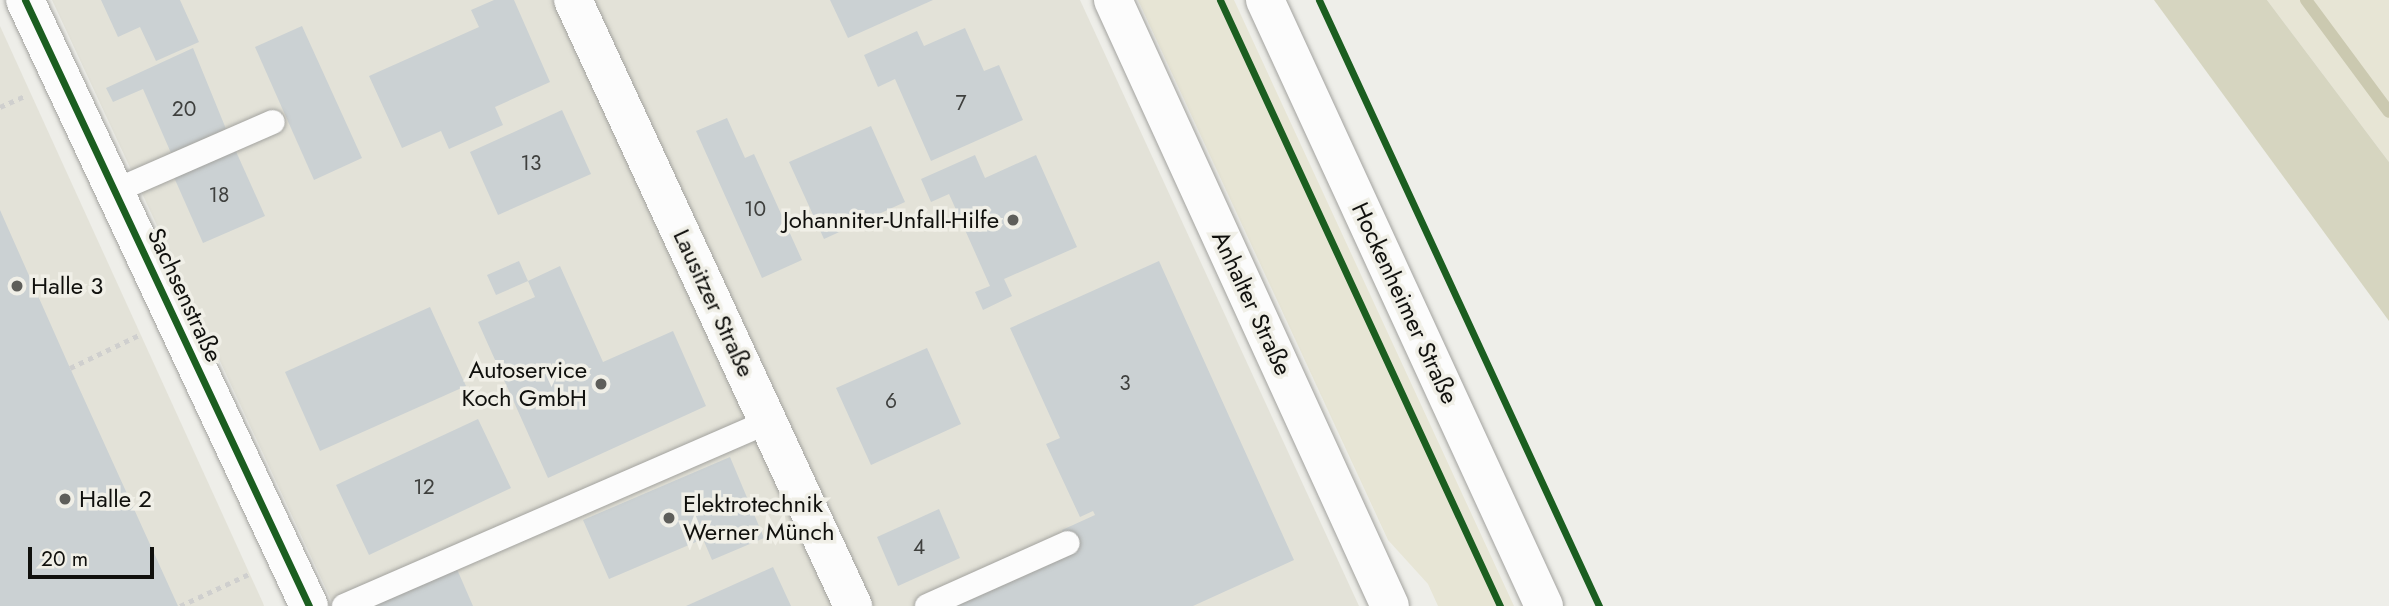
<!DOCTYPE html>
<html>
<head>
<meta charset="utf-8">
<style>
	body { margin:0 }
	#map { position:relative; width:2389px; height:606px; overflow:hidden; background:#eeeee9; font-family:Jost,sans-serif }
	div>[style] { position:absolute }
	.built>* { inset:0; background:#e3e2d8 }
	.green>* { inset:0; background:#e7e5d5 }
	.forest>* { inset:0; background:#d6d5c0 }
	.stream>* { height:12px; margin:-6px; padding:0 6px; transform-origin:6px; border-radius:6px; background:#cbc9b0 }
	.building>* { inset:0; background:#cbd1d3 }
	.path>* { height:4.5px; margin-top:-2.25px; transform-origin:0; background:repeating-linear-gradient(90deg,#cfcfce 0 5px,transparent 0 10px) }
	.roads { filter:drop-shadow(0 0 2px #a3a39f) drop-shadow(0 0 2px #a3a39f) }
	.lane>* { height:24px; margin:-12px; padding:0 12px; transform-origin:12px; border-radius:12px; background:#fcfcfc }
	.street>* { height:38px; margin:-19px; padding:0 19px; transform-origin:19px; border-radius:19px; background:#fcfcfc }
	.secondary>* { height:38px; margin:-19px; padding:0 19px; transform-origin:19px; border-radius:19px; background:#fcfcfc }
	.cycleway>* { height:7px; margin:-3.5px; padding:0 3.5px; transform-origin:3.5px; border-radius:3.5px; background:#1b5e20 }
	.dots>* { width:19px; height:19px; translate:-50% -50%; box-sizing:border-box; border:4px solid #f0efe7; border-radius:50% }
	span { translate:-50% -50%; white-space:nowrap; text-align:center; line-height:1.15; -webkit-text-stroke:7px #f0efe7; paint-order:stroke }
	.number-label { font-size:21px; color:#3f403e }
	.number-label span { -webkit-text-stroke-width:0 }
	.poi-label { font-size:24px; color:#10100d }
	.right { translate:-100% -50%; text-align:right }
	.left { translate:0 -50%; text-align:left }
	.street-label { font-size:24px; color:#10100d }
	.scale { position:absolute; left:28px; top:547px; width:126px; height:32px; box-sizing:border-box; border:4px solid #10100d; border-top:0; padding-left:9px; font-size:21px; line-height:24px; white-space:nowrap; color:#10100d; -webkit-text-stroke:5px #f0efe7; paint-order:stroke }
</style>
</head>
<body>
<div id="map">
	<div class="built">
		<div style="clip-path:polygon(52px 0,1080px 0,1359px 606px,334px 606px)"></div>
		<div style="clip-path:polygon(0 26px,263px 603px,264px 606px,0 606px)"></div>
	</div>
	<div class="green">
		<div style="clip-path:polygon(1138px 0,1234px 0,1514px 606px,1438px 606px,1428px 584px,1388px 540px)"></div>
		<div style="clip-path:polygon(2267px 0,2389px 0,2389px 162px)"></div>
	</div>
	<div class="forest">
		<div style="clip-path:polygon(2154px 0,2267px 0,2389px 162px,2389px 321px)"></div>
	</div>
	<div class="stream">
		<div style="left:2306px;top:0;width:139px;rotate:53.5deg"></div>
	</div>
	<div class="building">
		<div style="clip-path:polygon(101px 0,180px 0,199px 42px,156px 61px,140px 27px,118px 37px)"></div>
		<div style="clip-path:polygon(494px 0,514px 0,550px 82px,495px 107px,503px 125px,449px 149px,441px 131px,402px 148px,369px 76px,479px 27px,471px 10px)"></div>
		<div style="clip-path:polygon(830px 0,933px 0,848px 38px)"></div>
		<div style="clip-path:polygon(302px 26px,362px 158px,314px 180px,255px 47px)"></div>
		<div style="clip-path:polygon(965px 28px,984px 71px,999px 65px,1023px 120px,931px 161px,895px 79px,878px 87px,864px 55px,917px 31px,924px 46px)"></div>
		<div style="clip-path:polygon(193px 48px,226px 129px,171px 153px,143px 89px,113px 102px,106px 88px)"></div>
		<div style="clip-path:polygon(562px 110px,591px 174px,498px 215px,470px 152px)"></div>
		<div style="clip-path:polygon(727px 118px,745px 158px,754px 154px,802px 260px,762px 278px,696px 131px)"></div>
		<div style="clip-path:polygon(871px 126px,905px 202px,824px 239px,789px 162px)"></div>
		<div style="clip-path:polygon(234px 147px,265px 216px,203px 243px,173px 175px)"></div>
		<div style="clip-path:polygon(975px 155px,985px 178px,1036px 155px,1077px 247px,1004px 279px,1012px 296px,983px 310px,975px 292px,990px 286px,949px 194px,931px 202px,921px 179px)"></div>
		<div style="clip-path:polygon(0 210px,70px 368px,178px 606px,0 606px)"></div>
		<div style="clip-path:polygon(519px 261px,528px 281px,496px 295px,487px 275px)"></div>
		<div style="clip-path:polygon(1159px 261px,1294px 560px,1193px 606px,956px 606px,1073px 554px,1062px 530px,1095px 515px,1093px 511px,1080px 517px,1046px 444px,1060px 438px,1010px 328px)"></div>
		<div style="clip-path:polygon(560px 266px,603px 362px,673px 331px,706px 406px,548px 478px,478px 322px,535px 297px,528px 281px)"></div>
		<div style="clip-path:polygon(430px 307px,466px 386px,320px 451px,285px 372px)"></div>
		<div style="clip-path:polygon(927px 348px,961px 424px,871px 465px,836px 388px)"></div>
		<div style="clip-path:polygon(478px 419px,511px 488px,369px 555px,336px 485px)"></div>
		<div style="clip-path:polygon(730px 457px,764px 538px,712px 560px,703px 539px,609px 579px,583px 520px)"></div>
		<div style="clip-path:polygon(939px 509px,960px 558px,898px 586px,877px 537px)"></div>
		<div style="clip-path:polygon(456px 567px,473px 606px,376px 606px,375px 603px)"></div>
		<div style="clip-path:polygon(773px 567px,791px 606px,686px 606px)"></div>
	</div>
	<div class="path">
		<div style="left:0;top:107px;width:27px;rotate:-24deg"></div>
		<div style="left:70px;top:368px;width:76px;rotate:-25.6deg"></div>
		<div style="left:180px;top:606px;width:76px;rotate:-24.9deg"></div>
	</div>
	<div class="roads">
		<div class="lane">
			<div style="left:115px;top:191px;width:172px;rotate:-23.6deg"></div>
			<div style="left:344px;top:606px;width:464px;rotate:-23.5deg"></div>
			<div style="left:927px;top:606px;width:154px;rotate:-24.1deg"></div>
		</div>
		<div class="street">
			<div style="left:25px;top:0;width:669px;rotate:64.89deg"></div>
			<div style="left:573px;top:0;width:668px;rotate:65.2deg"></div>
			<div style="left:1113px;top:0;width:666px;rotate:65.44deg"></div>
		</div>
		<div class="secondary">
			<div style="left:1265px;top:0;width:667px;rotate:65.28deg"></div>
		</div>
	</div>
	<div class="cycleway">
		<div style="left:25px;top:0;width:669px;rotate:64.89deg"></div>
		<div style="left:1220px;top:0;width:668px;rotate:65.2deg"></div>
		<div style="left:1319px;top:0;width:668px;rotate:65.2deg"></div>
	</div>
	<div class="dots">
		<div style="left:1013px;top:220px;background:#5e5e5a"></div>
		<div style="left:17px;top:286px;background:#5e5e5a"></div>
		<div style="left:601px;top:384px;background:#5e5e5a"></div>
		<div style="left:65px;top:499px;background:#5e5e5a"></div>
		<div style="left:669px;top:518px;background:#5e5e5a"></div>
	</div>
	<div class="number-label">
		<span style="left:961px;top:103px">7</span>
		<span style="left:184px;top:109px">20</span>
		<span style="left:531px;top:163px">13</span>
		<span style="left:219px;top:195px">18</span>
		<span style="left:755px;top:209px">10</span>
		<span style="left:1125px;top:383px">3</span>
		<span style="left:891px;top:401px">6</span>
		<span style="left:424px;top:487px">12</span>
		<span style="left:919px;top:547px">4</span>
	</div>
	<div class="poi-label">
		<span class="right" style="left:999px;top:220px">Johanniter-Unfall-Hilfe</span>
		<span class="left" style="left:31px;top:286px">Halle 3</span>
		<span class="right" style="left:587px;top:384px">Autoservice<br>Koch GmbH</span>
		<span class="left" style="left:79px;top:499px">Halle 2</span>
		<span class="left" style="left:683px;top:518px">Elektrotechnik<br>Werner Münch</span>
	</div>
	<div class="street-label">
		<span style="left:185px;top:295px;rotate:65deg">Sachsenstraße</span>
		<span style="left:714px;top:303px;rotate:65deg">Lausitzer Straße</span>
		<span style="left:1252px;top:303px;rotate:65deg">Anhalter Straße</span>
		<span style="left:1405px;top:303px;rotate:65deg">Hockenheimer Straße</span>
	</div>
	<div class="scale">20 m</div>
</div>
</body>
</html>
